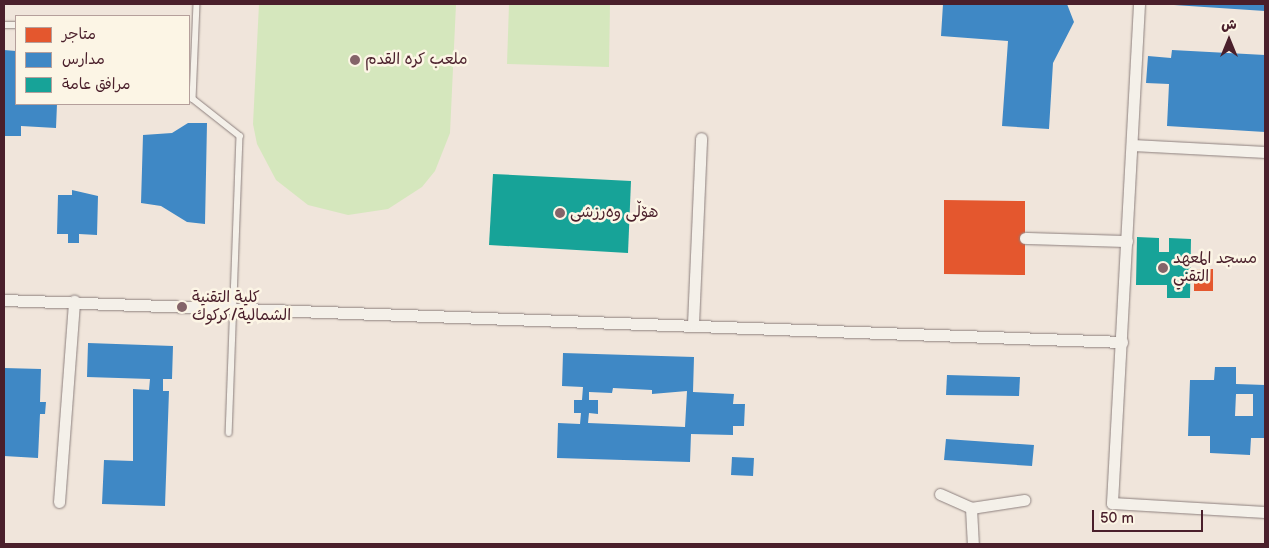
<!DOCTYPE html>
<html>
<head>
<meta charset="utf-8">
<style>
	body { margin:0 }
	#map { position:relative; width:1269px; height:548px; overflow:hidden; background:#f0e5db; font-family:"Balsamiq Sans","Playpen Sans Arabic",sans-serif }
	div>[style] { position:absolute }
	.green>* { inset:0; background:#d5e7bd }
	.shops>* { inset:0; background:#e4572e }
	.schools>* { inset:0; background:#3f88c5 }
	.public>* { inset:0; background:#17a398 }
	.roads { filter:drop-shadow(0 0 1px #8d807e) drop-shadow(0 0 1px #8d807e) }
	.lane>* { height:5.5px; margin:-2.75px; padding:0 2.75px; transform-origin:2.75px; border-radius:2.75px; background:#f4f0e9 }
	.street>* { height:11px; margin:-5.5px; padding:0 5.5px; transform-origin:5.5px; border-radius:5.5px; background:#f4f0e9 }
	.dots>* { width:14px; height:14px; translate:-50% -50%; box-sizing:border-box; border:2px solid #fcf5e5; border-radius:50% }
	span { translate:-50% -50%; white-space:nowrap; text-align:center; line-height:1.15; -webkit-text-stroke:5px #fcf5e5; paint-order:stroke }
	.poi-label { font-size:16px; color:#4a1f2b }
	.left { translate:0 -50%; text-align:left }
	.frame { position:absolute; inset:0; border:5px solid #4a1f2b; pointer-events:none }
	.legend { position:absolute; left:15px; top:15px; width:175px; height:90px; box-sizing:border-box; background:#fcf5e5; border:1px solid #b59f9b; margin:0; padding:6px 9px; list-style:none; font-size:15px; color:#4a1f2b }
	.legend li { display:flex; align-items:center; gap:10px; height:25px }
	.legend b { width:25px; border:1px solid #b59f9b }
	.north { position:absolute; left:1204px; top:15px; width:50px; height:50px; -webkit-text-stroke:4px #fcf5e5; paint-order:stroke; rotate:0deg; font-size:14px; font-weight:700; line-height:20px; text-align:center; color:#4a1f2b }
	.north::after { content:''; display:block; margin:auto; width:18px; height:22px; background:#4a1f2b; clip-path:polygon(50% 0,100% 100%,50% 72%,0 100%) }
	.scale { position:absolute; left:1092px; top:510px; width:111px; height:22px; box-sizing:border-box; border:2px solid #4a1f2b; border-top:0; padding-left:6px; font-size:15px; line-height:18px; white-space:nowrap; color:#4a1f2b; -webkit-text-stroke:4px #fcf5e5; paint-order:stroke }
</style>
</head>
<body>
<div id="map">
	<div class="green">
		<div style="clip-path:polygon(259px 4px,456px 4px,450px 133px,435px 171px,422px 187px,388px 209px,348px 215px,308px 205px,276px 180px,257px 144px,253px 124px)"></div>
		<div style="clip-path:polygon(509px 4px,610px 4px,609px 67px,507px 64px)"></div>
	</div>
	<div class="shops">
		<div style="clip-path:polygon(944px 200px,1025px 201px,1025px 275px,944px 274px)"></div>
		<div style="clip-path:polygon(1213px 269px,1213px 291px,1194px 291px,1194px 270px)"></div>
	</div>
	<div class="schools">
		<div style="clip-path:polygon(943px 4px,1067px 4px,1074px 22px,1053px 63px,1049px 129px,1002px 126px,1008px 41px,941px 36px)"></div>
		<div style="clip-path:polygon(1265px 4px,1265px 11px,1174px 5px,1174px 4px)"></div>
		<div style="clip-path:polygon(4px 50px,16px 51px,16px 104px,57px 104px,56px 128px,21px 126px,21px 136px,4px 136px)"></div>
		<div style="clip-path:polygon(1172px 50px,1265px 55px,1265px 132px,1167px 126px,1169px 84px,1146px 83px,1148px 56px,1171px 58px)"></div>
		<div style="clip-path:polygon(188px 123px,207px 123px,205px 224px,187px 222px,161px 206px,141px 203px,143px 135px,172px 133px)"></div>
		<div style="clip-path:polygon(72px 190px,98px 196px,97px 235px,79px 234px,79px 243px,68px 243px,68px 234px,57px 234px,58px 195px,72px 195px)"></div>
		<div style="clip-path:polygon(88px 343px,173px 346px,172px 379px,163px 379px,163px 391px,169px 391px,165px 506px,102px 504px,104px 460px,133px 461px,133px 389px,149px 390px,150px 379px,87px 377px)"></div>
		<div style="clip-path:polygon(evenodd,563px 353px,694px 357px,693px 392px,734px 394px,733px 404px,745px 404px,744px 426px,733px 426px,733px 435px,691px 434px,690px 462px,557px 458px,558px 423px,580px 424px,581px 413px,574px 413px,574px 400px,582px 400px,583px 387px,562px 386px,563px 353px,613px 388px,652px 390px,652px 394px,687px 391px,685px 427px,588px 423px,589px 413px,598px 414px,598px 400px,589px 400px,589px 392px,612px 393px,613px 388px)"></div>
		<div style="clip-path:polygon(evenodd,1215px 367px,1236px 367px,1236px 384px,1265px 385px,1265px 438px,1251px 438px,1250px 455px,1210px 453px,1210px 436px,1188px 436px,1190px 380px,1214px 380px,1215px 367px,1236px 394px,1253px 394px,1253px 416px,1235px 416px,1236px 394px)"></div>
		<div style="clip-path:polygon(4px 368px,41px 369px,40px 402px,46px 402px,45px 414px,40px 414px,38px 458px,4px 456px)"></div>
		<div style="clip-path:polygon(947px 375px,1020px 377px,1019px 396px,946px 395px)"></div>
		<div style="clip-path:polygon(946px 439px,1034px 445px,1032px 466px,944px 460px)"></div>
		<div style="clip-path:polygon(732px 457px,754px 458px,753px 476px,731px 475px)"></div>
	</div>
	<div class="public">
		<div style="clip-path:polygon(493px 174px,631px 181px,628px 253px,489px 245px)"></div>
		<div style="clip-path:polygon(1137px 237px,1159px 238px,1159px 252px,1169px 252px,1169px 238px,1191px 239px,1190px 298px,1167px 298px,1167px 285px,1136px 285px)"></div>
	</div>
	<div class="roads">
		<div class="lane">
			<div style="left:197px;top:4px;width:95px;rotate:92.4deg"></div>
			<div style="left:193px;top:99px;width:60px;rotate:38.2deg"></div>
			<div style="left:240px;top:136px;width:297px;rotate:92.1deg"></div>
			<div style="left:4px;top:25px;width:12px"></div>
		</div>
		<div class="street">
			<div style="left:1139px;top:4px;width:500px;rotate:93.1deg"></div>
			<div style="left:1112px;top:503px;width:153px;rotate:3.4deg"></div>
			<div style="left:1133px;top:145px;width:132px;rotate:3deg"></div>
			<div style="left:1025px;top:238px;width:102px;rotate:1.7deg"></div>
			<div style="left:4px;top:300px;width:1119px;rotate:2.15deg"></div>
			<div style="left:693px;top:324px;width:186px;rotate:-87.5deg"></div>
			<div style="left:940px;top:494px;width:34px;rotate:24deg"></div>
			<div style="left:971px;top:508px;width:54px;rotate:-8.6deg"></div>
			<div style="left:59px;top:502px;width:202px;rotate:-85.7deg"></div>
			<div style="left:971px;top:508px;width:36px;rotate:87deg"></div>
		</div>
	</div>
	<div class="dots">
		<div style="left:355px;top:60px;background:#846469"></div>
		<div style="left:560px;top:213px;background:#846469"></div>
		<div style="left:1163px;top:268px;background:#846469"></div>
		<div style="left:182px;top:307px;background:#846469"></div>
	</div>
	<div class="poi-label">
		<span class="left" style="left:365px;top:60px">ملعب كره القدم</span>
		<span class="left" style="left:570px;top:213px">هۆڵی وەرزشی</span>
		<span class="left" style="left:1173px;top:268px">مسجد المعهد<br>التقني</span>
		<span class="left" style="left:192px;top:307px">كلية التقنية<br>الشمالية/كركوك</span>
	</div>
	<div class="frame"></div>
	<ul class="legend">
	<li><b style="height:14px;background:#e4572e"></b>متاجر</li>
	<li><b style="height:14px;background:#3f88c5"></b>مدارس</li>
	<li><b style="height:14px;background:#17a398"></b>مرافق عامة</li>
	</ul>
	<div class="north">ش</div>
	<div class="scale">50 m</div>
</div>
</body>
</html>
